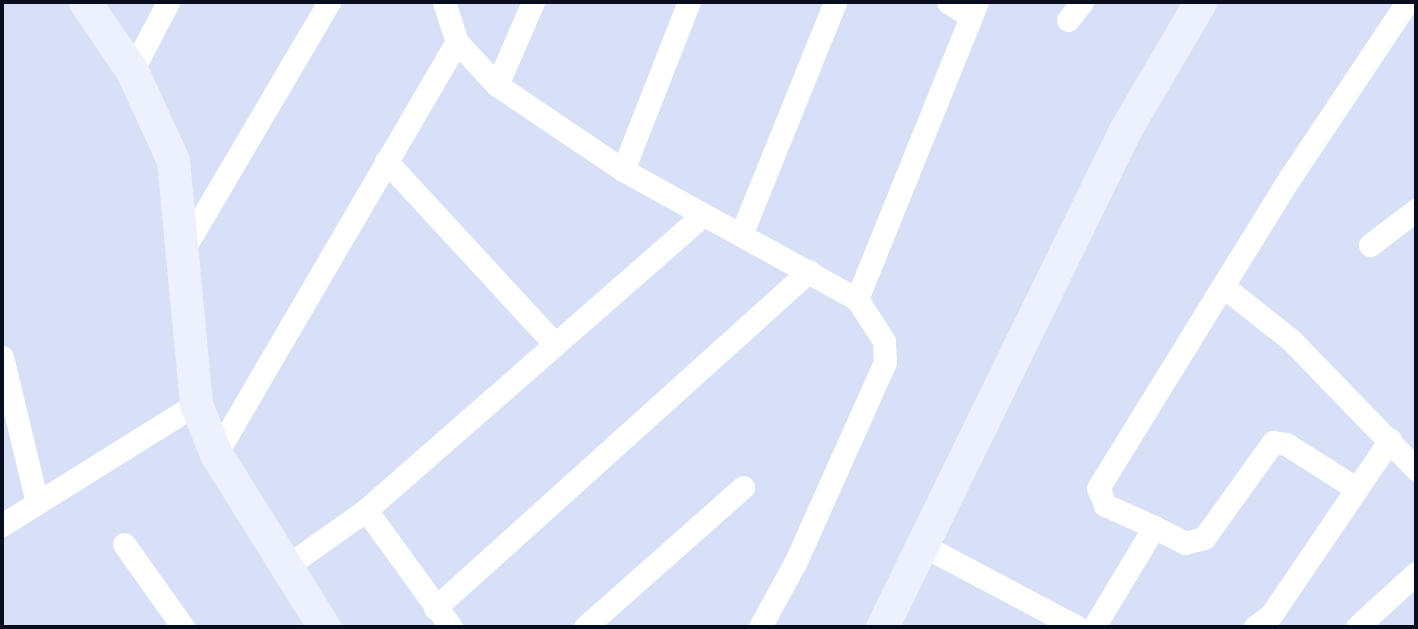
<!DOCTYPE html>
<html>
<head>
<meta charset="utf-8">
<style>
	body { margin:0 }
	#map { position:relative; width:1418px; height:629px; overflow:hidden; background:#d8e0f7; font-family:Figtree,sans-serif }
	div>[style] { position:absolute }
	.street>* { height:23px; margin:-11.5px; padding:0 11.5px; transform-origin:11.5px; border-radius:11.5px; background:#fff }
	.secondary>* { height:33px; margin:-16.5px; padding:0 16.5px; transform-origin:16.5px; border-radius:16.5px; background:#edf1fd }
	span { translate:-50% -50%; white-space:nowrap; text-align:center; line-height:1.15; -webkit-text-stroke:6px #e9edf9; paint-order:stroke }
	.frame { position:absolute; inset:0; border:4px solid #080d20; pointer-events:none }
</style>
</head>
<body>
<div id="map">
	<div class="street">
		<div style="left:444px;top:2px;width:42px;rotate:72deg"></div>
		<div style="left:948px;top:2px;width:25px;rotate:32deg"></div>
		<div style="left:1068px;top:20px;width:23px;rotate:-52deg"></div>
		<div style="left:132px;top:71px;width:78px;rotate:-62.4deg"></div>
		<div style="left:497px;top:85px;width:90px;rotate:-66.6deg"></div>
		<div style="left:386px;top:161px;width:246px;rotate:47.3deg"></div>
		<div style="left:623px;top:170px;width:180px;rotate:-68.6deg"></div>
		<div style="left:741px;top:235px;width:251px;rotate:-68deg"></div>
		<div style="left:1370px;top:245px;width:58px;rotate:-37.3deg"></div>
		<div style="left:180px;top:255px;width:294px;rotate:-59.5deg"></div>
		<div style="left:1224px;top:287px;width:85px;rotate:38.3deg"></div>
		<div style="left:1291px;top:340px;width:180px;rotate:45.9deg"></div>
		<div style="left:2px;top:357px;width:150px;rotate:76.5deg"></div>
		<div style="left:216px;top:454px;width:477px;rotate:-59.7deg"></div>
		<div style="left:457px;top:42px;width:59px;rotate:47.1deg"></div>
		<div style="left:497px;top:85px;width:152px;rotate:34deg"></div>
		<div style="left:623px;top:170px;width:267px;rotate:28.9deg"></div>
		<div style="left:366px;top:510px;width:145px;rotate:54deg"></div>
		<div style="left:2px;top:525px;width:229px;rotate:-32deg"></div>
		<div style="left:1154px;top:527px;width:35px;rotate:27deg"></div>
		<div style="left:1185px;top:543px;width:20px;rotate:-15deg"></div>
		<div style="left:1204px;top:538px;width:118px;rotate:-54.3deg"></div>
		<div style="left:1273px;top:442px;width:13px;rotate:9deg"></div>
		<div style="left:1286px;top:444px;width:84px;rotate:32.4deg"></div>
		<div style="left:124px;top:544px;width:102px;rotate:54.6deg"></div>
		<div style="left:922px;top:545px;width:175px;rotate:27.9deg"></div>
		<div style="left:287px;top:566px;width:97px;rotate:-35.3deg"></div>
		<div style="left:366px;top:510px;width:448px;rotate:-41.2deg"></div>
		<div style="left:435px;top:608px;width:503px;rotate:-42.02deg"></div>
		<div style="left:585px;top:627px;width:211px;rotate:-41.5deg"></div>
		<div style="left:760px;top:627px;width:75px;rotate:-61.4deg"></div>
		<div style="left:796px;top:561px;width:218px;rotate:-65.9deg"></div>
		<div style="left:885px;top:362px;width:21px;rotate:-93deg"></div>
		<div style="left:884px;top:341px;width:50px;rotate:-122.7deg"></div>
		<div style="left:857px;top:299px;width:320px;rotate:-68deg"></div>
		<div style="left:1094px;top:627px;width:117px;rotate:-59deg"></div>
		<div style="left:1154px;top:527px;width:54px;rotate:-155.8deg"></div>
		<div style="left:1105px;top:505px;width:18px;rotate:-112deg"></div>
		<div style="left:1098px;top:488px;width:367px;rotate:-58.3deg"></div>
		<div style="left:1291px;top:176px;width:209px;rotate:-56.3deg"></div>
		<div style="left:1255px;top:627px;width:20px;rotate:-37deg"></div>
		<div style="left:1271px;top:615px;width:212px;rotate:-55.8deg"></div>
		<div style="left:1357px;top:627px;width:80px;rotate:-42.5deg"></div>
	</div>
	<div class="secondary">
		<div style="left:85px;top:2px;width:83px;rotate:55.7deg"></div>
		<div style="left:132px;top:71px;width:98px;rotate:65.3deg"></div>
		<div style="left:173px;top:160px;width:245px;rotate:84.6deg"></div>
		<div style="left:196px;top:404px;width:54px;rotate:68.2deg"></div>
		<div style="left:216px;top:454px;width:204px;rotate:58deg"></div>
		<div style="left:882px;top:627px;width:553px;rotate:-63.94deg"></div>
		<div style="left:1125px;top:130px;width:148px;rotate:-59.6deg"></div>
	</div>
	<div class="frame"></div>
</div>
</body>
</html>
